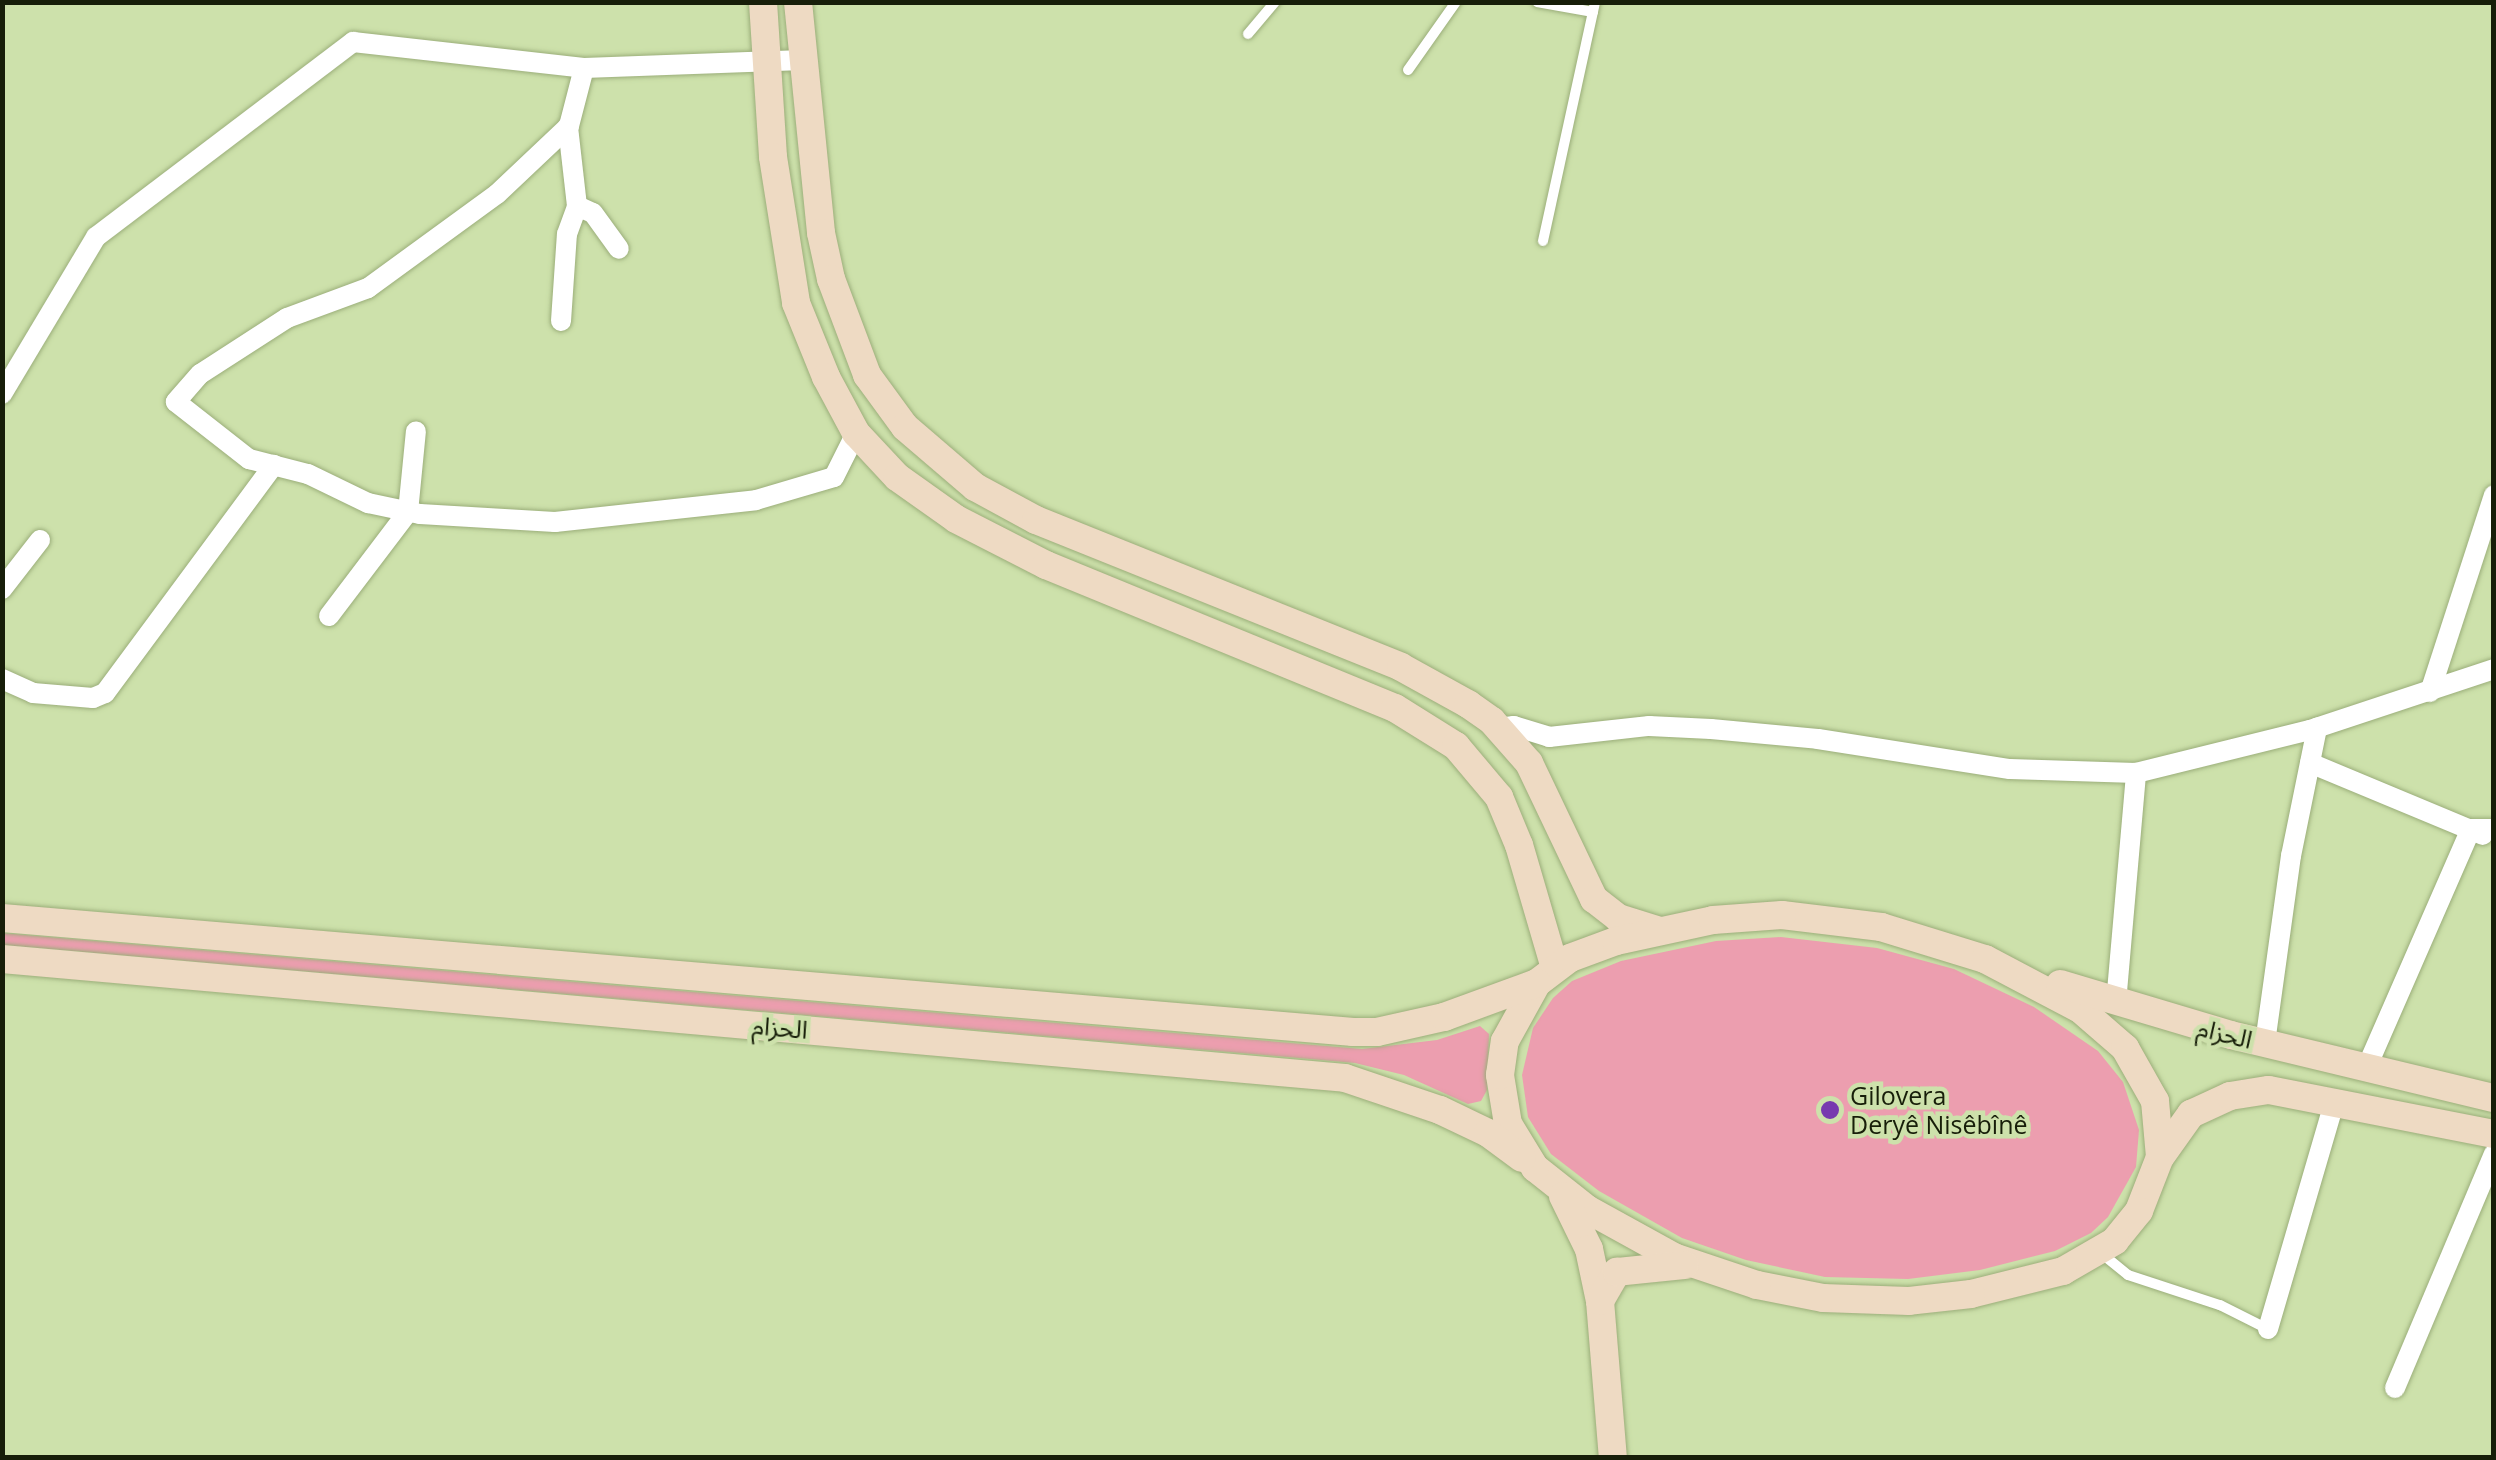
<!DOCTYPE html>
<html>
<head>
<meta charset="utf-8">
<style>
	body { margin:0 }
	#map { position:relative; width:2496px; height:1460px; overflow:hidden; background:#cde1ab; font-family:"Open Sans","Noto Sans Arabic",sans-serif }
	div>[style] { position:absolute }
	.green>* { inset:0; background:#ec9eaf }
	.roads { filter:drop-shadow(0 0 2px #9bae7a) drop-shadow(0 0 2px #9bae7a) }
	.lane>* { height:10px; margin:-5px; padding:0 5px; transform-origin:5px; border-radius:5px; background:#fff }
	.street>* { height:20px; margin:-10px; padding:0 10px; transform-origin:10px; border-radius:10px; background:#fff }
	.secondary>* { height:28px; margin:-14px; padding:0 14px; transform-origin:14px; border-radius:14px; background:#eedac3 }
	.dots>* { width:28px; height:28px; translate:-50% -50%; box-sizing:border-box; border:5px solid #cde1ab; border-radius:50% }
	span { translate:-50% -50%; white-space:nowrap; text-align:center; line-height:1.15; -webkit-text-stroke:9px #cde1ab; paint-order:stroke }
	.street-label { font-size:25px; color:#171e09 }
	.poi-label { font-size:25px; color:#171e09 }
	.left { translate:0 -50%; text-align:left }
	.frame { position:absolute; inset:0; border:5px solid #171e09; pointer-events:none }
</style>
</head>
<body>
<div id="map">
	<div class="green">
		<div style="clip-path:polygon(2px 933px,1362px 1049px,1437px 1040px,1480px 1026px,1489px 1034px,1487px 1090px,1481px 1101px,1468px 1104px,1404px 1075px,1355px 1063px,3px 945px)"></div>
		<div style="clip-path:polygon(1781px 937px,1877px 948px,1954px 969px,2034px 1007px,2098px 1051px,2123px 1082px,2139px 1130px,2136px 1167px,2108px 1217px,2091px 1233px,2055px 1251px,1980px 1270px,1908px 1279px,1825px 1277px,1746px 1260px,1682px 1238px,1599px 1191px,1551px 1154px,1528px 1117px,1522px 1075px,1533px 1028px,1553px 998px,1572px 981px,1621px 961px,1716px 941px)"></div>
	</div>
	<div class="roads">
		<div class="lane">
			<div style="left:1537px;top:2px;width:57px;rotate:10.1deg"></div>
			<div style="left:1248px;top:34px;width:42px;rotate:-49.8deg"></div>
			<div style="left:1408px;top:70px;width:83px;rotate:-54.8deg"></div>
			<div style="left:1543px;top:241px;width:245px;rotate:-77.7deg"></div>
			<div style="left:2101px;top:1253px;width:35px;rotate:39deg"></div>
			<div style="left:2128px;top:1275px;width:97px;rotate:18.1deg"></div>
			<div style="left:2220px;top:1305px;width:54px;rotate:26.6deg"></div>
		</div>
		<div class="street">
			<div style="left:584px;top:68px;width:60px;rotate:104.5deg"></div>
			<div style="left:569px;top:126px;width:99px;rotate:136.6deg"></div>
			<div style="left:497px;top:194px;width:160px;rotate:143.9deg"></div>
			<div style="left:368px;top:288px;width:86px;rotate:159.7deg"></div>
			<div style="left:287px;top:318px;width:103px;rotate:147.2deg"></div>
			<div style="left:200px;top:374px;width:37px;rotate:131deg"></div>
			<div style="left:176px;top:402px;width:93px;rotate:38deg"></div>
			<div style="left:249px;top:459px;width:61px;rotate:14.3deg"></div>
			<div style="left:308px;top:474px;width:67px;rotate:25.8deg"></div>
			<div style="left:368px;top:503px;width:53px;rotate:11.9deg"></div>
			<div style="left:420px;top:514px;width:135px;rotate:3.4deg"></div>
			<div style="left:555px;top:522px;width:202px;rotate:-6.2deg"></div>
			<div style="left:756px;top:500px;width:81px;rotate:-16.4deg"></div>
			<div style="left:834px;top:477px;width:49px;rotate:-63.4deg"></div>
			<div style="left:577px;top:206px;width:17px;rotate:24deg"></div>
			<div style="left:593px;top:213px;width:44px;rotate:54.2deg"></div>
			<div style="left:561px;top:321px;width:87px;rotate:-86.1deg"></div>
			<div style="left:567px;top:234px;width:30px;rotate:-70deg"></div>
			<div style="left:577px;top:206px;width:80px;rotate:-96.5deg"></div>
			<div style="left:2px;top:394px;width:183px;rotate:-59.1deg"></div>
			<div style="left:96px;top:237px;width:323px;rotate:-37.2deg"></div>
			<div style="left:353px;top:42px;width:232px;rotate:6.4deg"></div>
			<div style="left:584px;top:68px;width:219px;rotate:-2.1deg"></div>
			<div style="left:2px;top:589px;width:62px;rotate:-52.2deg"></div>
			<div style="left:329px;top:616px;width:131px;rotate:-52.8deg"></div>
			<div style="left:408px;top:512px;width:81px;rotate:-84.4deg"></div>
			<div style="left:2px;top:679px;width:34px;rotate:24deg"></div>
			<div style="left:33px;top:693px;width:60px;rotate:4.8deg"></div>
			<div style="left:93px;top:698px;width:13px;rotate:-23deg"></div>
			<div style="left:105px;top:693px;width:284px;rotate:-53.5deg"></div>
			<div style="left:2430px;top:692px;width:207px;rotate:-72deg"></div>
			<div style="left:1499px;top:728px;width:15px;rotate:-8deg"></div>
			<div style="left:1514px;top:726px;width:37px;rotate:17deg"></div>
			<div style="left:1549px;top:737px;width:101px;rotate:-6.3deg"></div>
			<div style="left:1649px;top:726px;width:62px;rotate:2.8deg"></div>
			<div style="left:1711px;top:729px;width:107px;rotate:5.3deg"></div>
			<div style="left:1818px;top:739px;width:194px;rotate:8.9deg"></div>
			<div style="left:2010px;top:769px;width:126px;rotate:1.8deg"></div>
			<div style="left:2136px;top:773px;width:179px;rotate:-13.9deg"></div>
			<div style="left:2310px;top:730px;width:194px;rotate:-18.3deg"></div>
			<div style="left:2310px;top:763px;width:187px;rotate:22.6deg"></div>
			<div style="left:2116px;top:1003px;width:231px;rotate:-85deg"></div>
			<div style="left:2265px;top:1043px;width:189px;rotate:-82.1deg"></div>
			<div style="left:2291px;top:856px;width:131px;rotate:-78.5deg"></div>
			<div style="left:2366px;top:1069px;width:262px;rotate:-66.4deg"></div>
			<div style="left:2471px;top:829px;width:23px"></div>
			<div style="left:2268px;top:1329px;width:239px;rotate:-73.7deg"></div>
			<div style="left:2395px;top:1388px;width:254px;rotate:-67.1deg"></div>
		</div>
		<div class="secondary">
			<div style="left:763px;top:2px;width:155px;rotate:86.3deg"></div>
			<div style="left:773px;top:157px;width:148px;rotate:81deg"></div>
			<div style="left:796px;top:303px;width:80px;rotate:67.9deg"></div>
			<div style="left:826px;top:377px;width:64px;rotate:61.8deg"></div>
			<div style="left:856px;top:433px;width:60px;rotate:47deg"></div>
			<div style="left:897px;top:477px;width:72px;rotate:35.4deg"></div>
			<div style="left:956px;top:519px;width:101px;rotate:27.1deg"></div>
			<div style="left:1046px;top:565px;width:377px;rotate:22.3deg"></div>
			<div style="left:1395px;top:708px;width:72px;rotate:31.9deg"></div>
			<div style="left:1456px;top:746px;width:67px;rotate:49.9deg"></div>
			<div style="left:1499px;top:797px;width:52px;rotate:67.4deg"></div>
			<div style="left:1519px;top:845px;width:128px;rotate:73.7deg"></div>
			<div style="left:798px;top:2px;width:232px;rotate:84.3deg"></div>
			<div style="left:821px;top:233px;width:47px;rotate:77.7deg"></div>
			<div style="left:831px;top:279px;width:103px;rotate:69.4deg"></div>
			<div style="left:867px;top:375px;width:64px;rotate:53.8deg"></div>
			<div style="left:905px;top:427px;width:92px;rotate:40.6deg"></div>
			<div style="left:975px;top:487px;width:69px;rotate:28.4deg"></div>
			<div style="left:1036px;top:520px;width:393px;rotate:21.9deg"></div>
			<div style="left:1401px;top:667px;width:77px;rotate:28.9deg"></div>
			<div style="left:1468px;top:704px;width:29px;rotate:35deg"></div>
			<div style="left:1492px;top:721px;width:56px;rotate:48.6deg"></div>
			<div style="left:1529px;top:763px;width:151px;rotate:64.5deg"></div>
			<div style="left:1594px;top:899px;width:31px;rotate:38deg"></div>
			<div style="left:1618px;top:918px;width:41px;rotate:17.1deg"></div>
			<div style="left:1782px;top:915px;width:100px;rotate:6.9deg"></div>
			<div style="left:1881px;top:927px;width:109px;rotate:17.1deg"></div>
			<div style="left:1985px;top:959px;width:107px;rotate:27.8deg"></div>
			<div style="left:2080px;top:1009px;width:60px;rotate:40.9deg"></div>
			<div style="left:2125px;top:1048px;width:61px;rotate:60.5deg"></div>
			<div style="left:2155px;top:1101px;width:56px;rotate:84.9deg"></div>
			<div style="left:2160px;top:1157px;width:58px;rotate:111.3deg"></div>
			<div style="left:2139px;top:1211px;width:38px;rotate:129deg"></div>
			<div style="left:2115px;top:1241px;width:60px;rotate:150deg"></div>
			<div style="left:2063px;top:1271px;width:95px;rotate:166deg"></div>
			<div style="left:1971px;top:1294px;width:62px;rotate:173.6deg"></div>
			<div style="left:1909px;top:1301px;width:86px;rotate:-178deg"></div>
			<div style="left:1823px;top:1298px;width:67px;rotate:-168.9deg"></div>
			<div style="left:1757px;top:1285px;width:88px;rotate:-161.4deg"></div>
			<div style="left:1674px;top:1257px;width:99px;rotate:-151.1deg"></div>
			<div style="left:1587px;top:1209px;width:66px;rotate:-141.7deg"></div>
			<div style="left:1535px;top:1168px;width:52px;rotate:-121.5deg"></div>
			<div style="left:1508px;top:1124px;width:50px;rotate:-99.3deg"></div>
			<div style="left:1500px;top:1075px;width:34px;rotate:-82deg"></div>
			<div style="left:1505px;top:1041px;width:66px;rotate:-61.1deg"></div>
			<div style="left:1537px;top:983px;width:41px;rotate:-37.1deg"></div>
			<div style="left:1570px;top:958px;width:49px;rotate:-20.3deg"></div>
			<div style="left:1616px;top:941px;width:99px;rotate:-12.2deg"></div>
			<div style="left:1713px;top:920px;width:69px;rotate:-4.1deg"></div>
			<div style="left:2px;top:918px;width:1356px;rotate:4.82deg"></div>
			<div style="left:1353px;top:1032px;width:24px"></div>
			<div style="left:1377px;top:1032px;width:69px;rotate:-12.6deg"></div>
			<div style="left:1444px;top:1017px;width:99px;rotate:-20.1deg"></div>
			<div style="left:2px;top:959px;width:1348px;rotate:5.06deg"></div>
			<div style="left:1345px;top:1078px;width:100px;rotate:18.6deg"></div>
			<div style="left:1440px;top:1110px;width:53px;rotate:25.6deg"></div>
			<div style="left:1488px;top:1133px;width:42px;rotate:36.3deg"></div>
			<div style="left:2060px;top:984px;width:178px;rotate:16.6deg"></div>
			<div style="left:2231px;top:1035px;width:270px;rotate:13.5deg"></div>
			<div style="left:2161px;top:1156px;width:52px;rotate:-54.5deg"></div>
			<div style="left:2191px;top:1114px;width:43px;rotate:-24.8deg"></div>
			<div style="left:2230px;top:1096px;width:39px;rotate:-9deg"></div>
			<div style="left:2269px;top:1090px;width:229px;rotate:11.1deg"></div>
			<div style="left:1563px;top:1196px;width:59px;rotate:63.9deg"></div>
			<div style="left:1589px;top:1249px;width:53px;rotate:78.1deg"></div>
			<div style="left:1600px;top:1301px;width:158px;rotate:85.3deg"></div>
			<div style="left:1600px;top:1301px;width:34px;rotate:-60deg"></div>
			<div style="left:1617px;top:1272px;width:68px;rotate:-5.9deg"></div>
		</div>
	</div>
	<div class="dots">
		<div style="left:1830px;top:1110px;background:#7739af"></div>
	</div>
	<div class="street-label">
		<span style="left:780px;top:1027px;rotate:5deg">الحزام</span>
		<span style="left:2225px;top:1033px;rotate:14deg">الحزام</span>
	</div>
	<div class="poi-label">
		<span class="left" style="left:1850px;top:1110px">Gilovera<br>Deryê Nisêbînê</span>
	</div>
	<div class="frame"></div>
</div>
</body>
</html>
